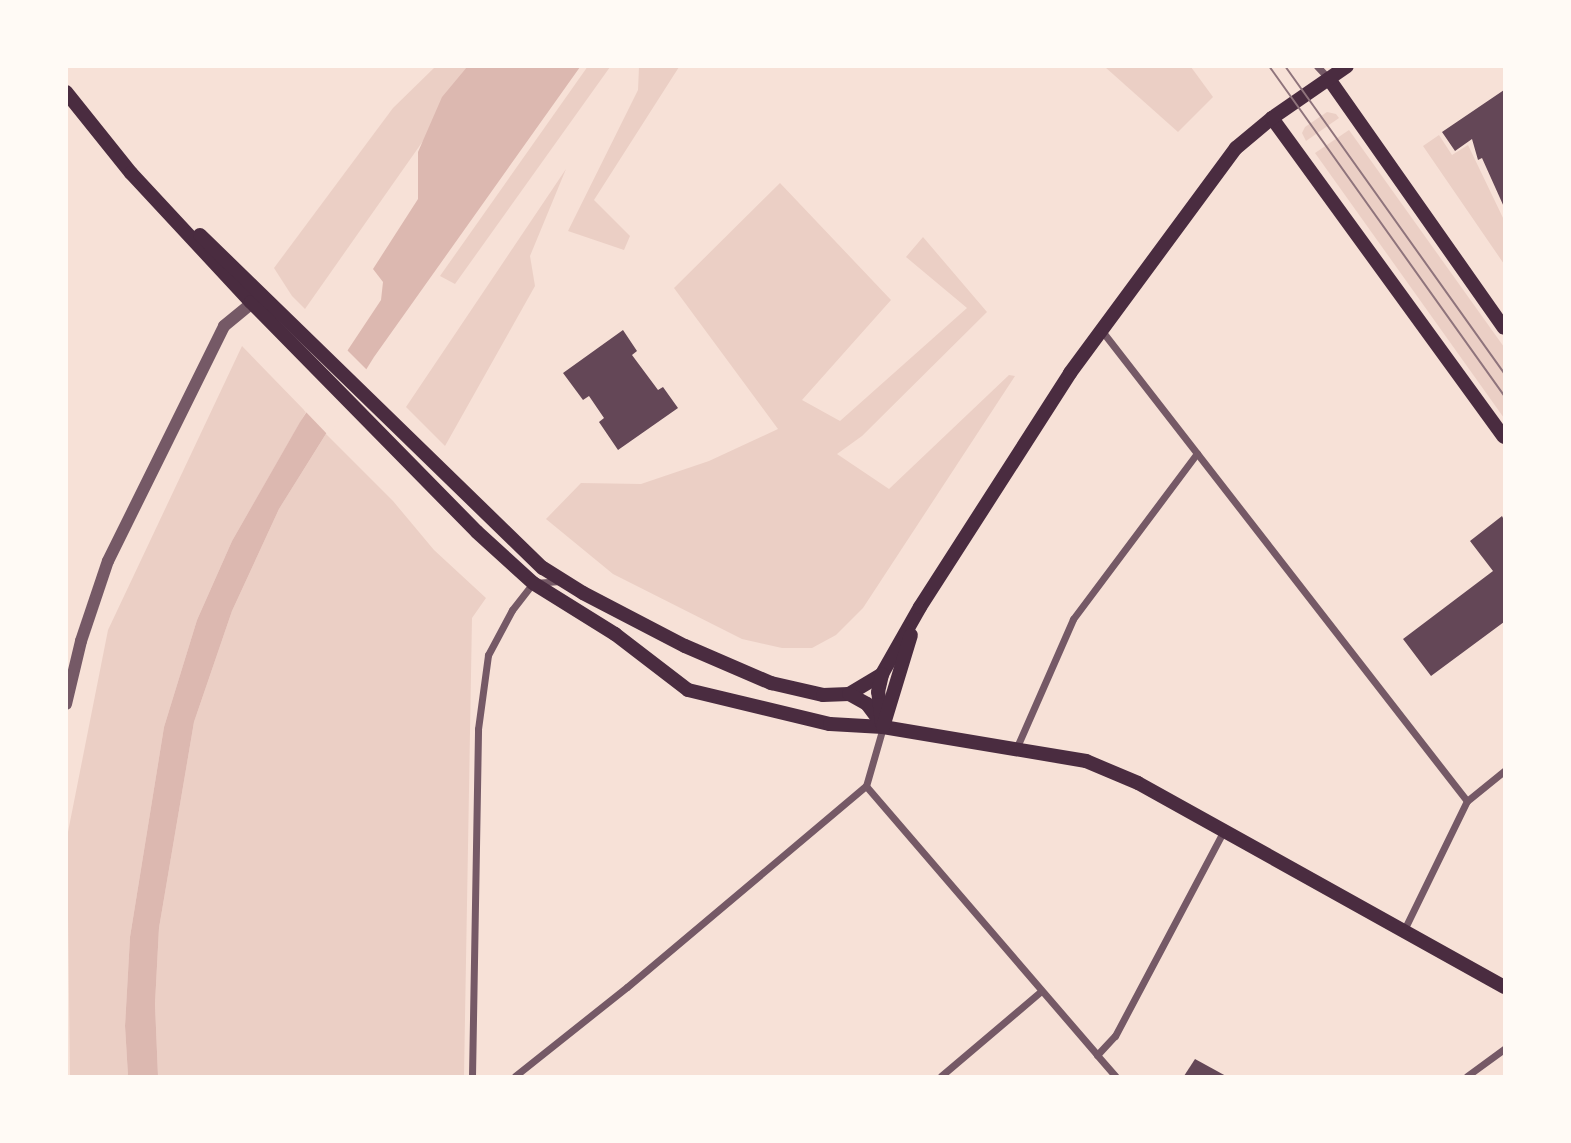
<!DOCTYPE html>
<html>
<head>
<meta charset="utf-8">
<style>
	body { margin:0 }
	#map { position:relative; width:1571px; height:1143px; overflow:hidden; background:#f7e1d7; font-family:"Golos Text",sans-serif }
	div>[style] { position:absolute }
	.green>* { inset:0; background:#ebcfc5 }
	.water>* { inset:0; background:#dcb8b0 }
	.pier>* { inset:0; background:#f7e1d7 }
	.building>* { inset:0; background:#644757 }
	.minor>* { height:7px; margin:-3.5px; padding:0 3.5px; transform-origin:3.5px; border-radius:3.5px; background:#755966 }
	.tertiary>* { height:12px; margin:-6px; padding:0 6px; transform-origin:6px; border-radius:6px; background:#755966 }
	.secondary>* { height:14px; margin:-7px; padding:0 7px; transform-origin:7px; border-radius:7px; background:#4a2c40 }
	.tram>* { height:2px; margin:-1px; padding:0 1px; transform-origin:1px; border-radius:1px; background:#8f747c }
	span { translate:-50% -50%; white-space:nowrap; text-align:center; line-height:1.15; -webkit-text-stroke:7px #fffaf5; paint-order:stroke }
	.frame { position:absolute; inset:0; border:68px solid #fffaf5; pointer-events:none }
</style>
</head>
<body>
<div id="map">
	<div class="green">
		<div style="clip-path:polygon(588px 66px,610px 67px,455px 284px,440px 276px)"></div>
		<div style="clip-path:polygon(435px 67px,475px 67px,305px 309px,292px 296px,274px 268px,393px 108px)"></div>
		<div style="clip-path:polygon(639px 67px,679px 67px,594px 200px,630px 236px,624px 250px,568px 231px,638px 90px)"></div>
		<div style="clip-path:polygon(1105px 67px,1191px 67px,1213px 97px,1178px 132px)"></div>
		<div style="clip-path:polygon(1327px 112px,1336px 114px,1339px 118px,1306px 141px,1302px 133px,1305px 127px)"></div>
		<div style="clip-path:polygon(1349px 130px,1504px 347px,1504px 418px,1315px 153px)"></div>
		<div style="clip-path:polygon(1439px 135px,1452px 155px,1468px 145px,1504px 220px,1504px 264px,1423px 146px)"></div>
		<div style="clip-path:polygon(566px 169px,530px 256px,535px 286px,445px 446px,406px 407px)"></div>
		<div style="clip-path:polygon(780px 183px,891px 300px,802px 400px,840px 421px,967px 308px,906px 257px,923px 237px,987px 312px,862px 436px,837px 454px,889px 489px,1009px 375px,1015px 376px,863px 608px,836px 635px,812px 648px,782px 648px,742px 639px,613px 574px,546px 519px,581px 483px,641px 484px,709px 461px,778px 429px,674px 288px)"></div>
		<div style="clip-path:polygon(242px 346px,306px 412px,232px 541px,197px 620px,164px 727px,130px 937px,125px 1026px,128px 1076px,70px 1076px,67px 837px,108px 630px)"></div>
		<div style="clip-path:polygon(326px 434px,393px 501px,434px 550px,486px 598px,472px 618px,464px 1076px,158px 1076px,155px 1004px,159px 928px,194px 722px,232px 611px,279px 509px)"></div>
	</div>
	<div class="water">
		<div style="clip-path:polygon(467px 67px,580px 67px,374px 357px,279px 509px,232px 611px,194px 722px,159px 928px,155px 1004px,158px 1076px,128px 1076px,125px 1026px,130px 937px,164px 727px,197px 620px,232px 541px,300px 422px,381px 300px,383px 282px,373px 269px,418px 199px,418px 152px,442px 97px)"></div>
	</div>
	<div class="pier">
		<div style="clip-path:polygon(345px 348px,369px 372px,329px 436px,304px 410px)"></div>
	</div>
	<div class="building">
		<div style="clip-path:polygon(1504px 90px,1504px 207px,1482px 158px,1478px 160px,1472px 139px,1455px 151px,1442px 132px)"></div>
		<div style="clip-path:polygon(623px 330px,637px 351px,632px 355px,658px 390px,663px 387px,678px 408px,618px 450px,599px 422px,604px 418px,589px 396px,583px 400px,563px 373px)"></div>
		<div style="clip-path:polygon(1502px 516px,1504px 520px,1504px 622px,1431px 676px,1403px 639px,1493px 571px,1470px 541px)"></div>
		<div style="clip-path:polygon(1195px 1059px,1226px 1076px,1184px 1076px)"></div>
	</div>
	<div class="minor">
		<div style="left:1317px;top:66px;width:18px;rotate:47deg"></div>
		<div style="left:1102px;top:331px;width:595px;rotate:52.17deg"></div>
		<div style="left:1016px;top:749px;width:142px;rotate:-66.3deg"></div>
		<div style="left:1073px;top:619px;width:207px;rotate:-53.2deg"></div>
		<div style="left:866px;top:786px;width:355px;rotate:49.3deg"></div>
		<div style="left:1097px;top:1055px;width:26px;rotate:-47deg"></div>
		<div style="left:1115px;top:1036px;width:233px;rotate:-62.1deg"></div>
		<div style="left:866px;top:786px;width:61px;rotate:-73.9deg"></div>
		<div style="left:1404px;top:930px;width:144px;rotate:-64deg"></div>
		<div style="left:1467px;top:801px;width:48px;rotate:-39deg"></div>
		<div style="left:1097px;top:1055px;width:28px;rotate:49deg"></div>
		<div style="left:472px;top:1076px;width:347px;rotate:-89deg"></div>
		<div style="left:478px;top:729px;width:75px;rotate:-82.3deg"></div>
		<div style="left:488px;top:655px;width:51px;rotate:-61.9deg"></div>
		<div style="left:512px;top:610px;width:34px;rotate:-52deg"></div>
		<div style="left:533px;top:583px;width:27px;rotate:-4deg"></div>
		<div style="left:515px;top:1076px;width:143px;rotate:-38.5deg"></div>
		<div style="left:627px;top:987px;width:312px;rotate:-40.1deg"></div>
		<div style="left:941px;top:1076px;width:130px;rotate:-40.3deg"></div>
		<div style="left:1467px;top:1076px;width:46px;rotate:-36.1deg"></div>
	</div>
	<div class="tertiary">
		<div style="left:66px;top:704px;width:65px;rotate:-76.6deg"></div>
		<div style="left:81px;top:641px;width:84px;rotate:-71.4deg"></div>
		<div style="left:108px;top:561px;width:262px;rotate:-63.7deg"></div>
		<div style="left:224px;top:326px;width:44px;rotate:-39.5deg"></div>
	</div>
	<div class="secondary">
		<div style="left:1329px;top:79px;width:304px;rotate:54.9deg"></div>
		<div style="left:66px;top:92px;width:104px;rotate:51.3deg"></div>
		<div style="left:131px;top:173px;width:176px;rotate:47.1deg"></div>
		<div style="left:251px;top:302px;width:322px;rotate:45.5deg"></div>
		<div style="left:477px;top:532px;width:76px;rotate:42.3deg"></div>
		<div style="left:533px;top:583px;width:97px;rotate:31.9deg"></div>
		<div style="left:615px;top:634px;width:92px;rotate:37.5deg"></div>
		<div style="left:688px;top:690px;width:146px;rotate:13.5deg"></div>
		<div style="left:830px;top:724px;width:53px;rotate:3.2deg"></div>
		<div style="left:883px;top:727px;width:206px;rotate:9.5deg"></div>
		<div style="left:1086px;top:761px;width:56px;rotate:22.9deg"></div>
		<div style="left:1138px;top:783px;width:419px;rotate:29.1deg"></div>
		<div style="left:1272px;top:118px;width:394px;rotate:54deg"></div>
		<div style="left:200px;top:235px;width:478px;rotate:44.2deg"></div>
		<div style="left:543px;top:568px;width:47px;rotate:32deg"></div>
		<div style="left:583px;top:593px;width:115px;rotate:27.5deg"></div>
		<div style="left:685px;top:646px;width:94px;rotate:23.3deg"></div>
		<div style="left:771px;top:683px;width:53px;rotate:13deg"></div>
		<div style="left:823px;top:695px;width:26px;rotate:-2deg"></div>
		<div style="left:849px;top:694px;width:39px;rotate:-31deg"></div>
		<div style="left:882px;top:674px;width:77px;rotate:-60.4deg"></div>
		<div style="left:920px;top:607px;width:278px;rotate:-57.3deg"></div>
		<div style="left:1070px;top:373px;width:280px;rotate:-53.6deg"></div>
		<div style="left:1236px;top:148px;width:47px;rotate:-39.8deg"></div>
		<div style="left:1272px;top:118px;width:91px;rotate:-34.7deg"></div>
		<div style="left:849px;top:694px;width:21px;rotate:29deg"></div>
		<div style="left:867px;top:704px;width:20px;rotate:53deg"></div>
		<div style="left:882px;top:723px;width:31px;rotate:-97deg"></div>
		<div style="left:878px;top:692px;width:18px;rotate:-77deg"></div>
		<div style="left:883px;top:727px;width:96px;rotate:-73.1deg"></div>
	</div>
	<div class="tram">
		<div style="left:1269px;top:66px;width:404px;rotate:54.5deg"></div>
		<div style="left:1285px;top:66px;width:377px;rotate:54.5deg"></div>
	</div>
	<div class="frame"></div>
</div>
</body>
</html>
